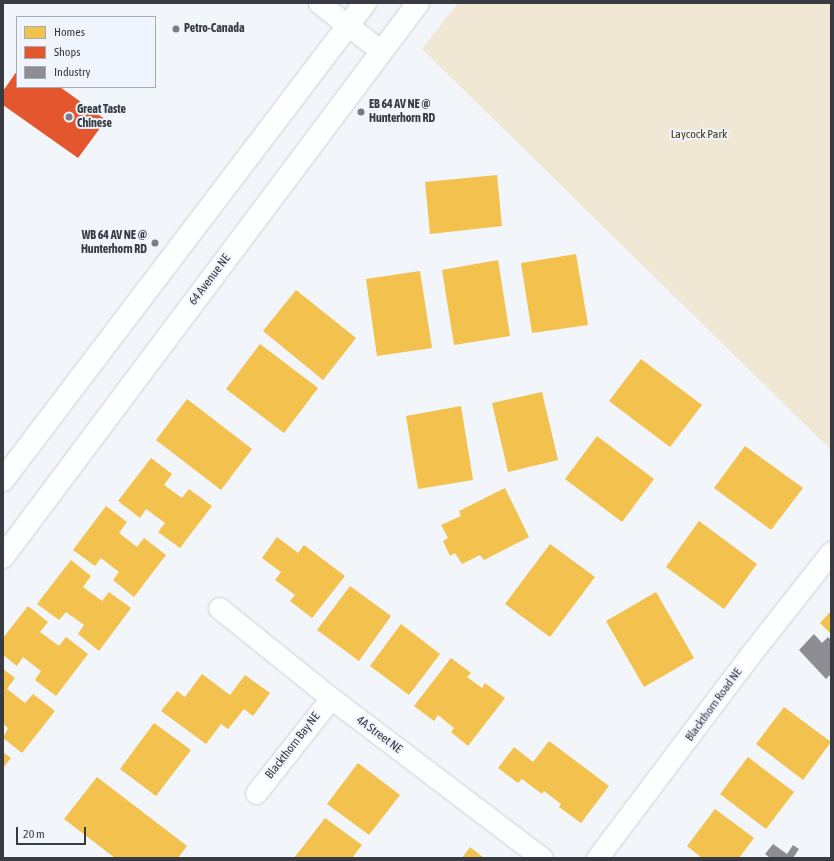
<!DOCTYPE html>
<html>
<head>
<meta charset="utf-8">
<style>
	body { margin:0 }
	#map { position:relative; width:834px; height:861px; overflow:hidden; background:#f2f5fa; font-family:"Asap Condensed",sans-serif }
	div>[style] { position:absolute }
	.green>* { inset:0; background:#f0e7d5 }
	.homes>* { inset:0; background:#f2c14e }
	.shops>* { inset:0; background:#e4572e }
	.industry>* { inset:0; background:#8d8d92 }
	.roads { filter:drop-shadow(0 0 1px #cdd0d5) drop-shadow(0 0 1px #cdd0d5) }
	.minor>* { height:21px; margin:-10.5px; padding:0 10.5px; transform-origin:10.5px; border-radius:10.5px; background:#fdfefe }
	.secondary>* { height:22px; margin:-11px; padding:0 11px; transform-origin:11px; border-radius:11px; background:#fdfefe }
	.dots>* { width:11px; height:11px; translate:-50% -50%; box-sizing:border-box; border:2px solid #eff4fd; border-radius:50% }
	span { translate:-50% -50%; white-space:nowrap; text-align:center; line-height:1.15; -webkit-text-stroke:4px #eff4fd; paint-order:stroke }
	.poi-label { font-size:12px; color:#383b41; font-weight:700 }
	.left { translate:0 -50%; text-align:left }
	.right { translate:-100% -50%; text-align:right }
	.park-label { font-size:12px; color:#463512 }
	.street-label { font-size:12px; color:#383b41 }
	.frame { position:absolute; inset:0; border:4px solid #383b41; pointer-events:none }
	.legend { position:absolute; left:16px; top:16px; width:140px; height:72px; box-sizing:border-box; background:#eff4fd; border:1px solid #a6aab2; margin:0; padding:5px 7px; list-style:none; font-size:12px; color:#383b41 }
	.legend li { display:flex; align-items:center; gap:8px; height:20px }
	.legend b { width:20px; border:1px solid #a6aab2 }
	.scale { position:absolute; left:16px; top:827px; width:70px; height:18px; box-sizing:border-box; border:2px solid #383b41; border-top:0; padding-left:5px; font-size:12px; line-height:14px; white-space:nowrap; color:#383b41; -webkit-text-stroke:3px #eff4fd; paint-order:stroke }
</style>
</head>
<body>
<div id="map">
	<div class="green">
		<div style="clip-path:polygon(458px 3px,831px 3px,831px 450px,422px 49px)"></div>
	</div>
	<div class="homes">
		<div style="clip-path:polygon(497px 175px,502px 226px,430px 234px,425px 182px)"></div>
		<div style="clip-path:polygon(576px 254px,588px 325px,532px 333px,521px 263px)"></div>
		<div style="clip-path:polygon(498px 260px,510px 336px,454px 345px,442px 270px)"></div>
		<div style="clip-path:polygon(420px 271px,432px 348px,377px 356px,366px 279px)"></div>
		<div style="clip-path:polygon(296px 290px,356px 338px,323px 380px,263px 331px)"></div>
		<div style="clip-path:polygon(260px 344px,318px 388px,284px 433px,226px 389px)"></div>
		<div style="clip-path:polygon(641px 359px,702px 405px,670px 447px,609px 401px)"></div>
		<div style="clip-path:polygon(542px 392px,558px 460px,508px 472px,492px 403px)"></div>
		<div style="clip-path:polygon(187px 399px,252px 449px,221px 490px,156px 440px)"></div>
		<div style="clip-path:polygon(461px 406px,473px 480px,418px 489px,406px 416px)"></div>
		<div style="clip-path:polygon(597px 436px,654px 479px,622px 522px,565px 479px)"></div>
		<div style="clip-path:polygon(745px 446px,803px 488px,771px 530px,714px 488px)"></div>
		<div style="clip-path:polygon(151px 458px,172px 474px,164px 485px,182px 498px,189px 489px,212px 506px,180px 548px,158px 532px,165px 523px,146px 509px,140px 518px,118px 501px)"></div>
		<div style="clip-path:polygon(505px 488px,529px 537px,484px 560px,480px 555px,462px 564px,455px 553px,450px 556px,443px 541px,448px 538px,441px 525px,461px 516px,459px 511px)"></div>
		<div style="clip-path:polygon(106px 506px,127px 522px,119px 533px,137px 547px,144px 538px,166px 555px,134px 597px,113px 580px,119px 572px,101px 558px,95px 566px,73px 550px)"></div>
		<div style="clip-path:polygon(699px 521px,757px 564px,724px 609px,666px 567px)"></div>
		<div style="clip-path:polygon(277px 537px,298px 553px,304px 545px,345px 576px,312px 618px,290px 601px,295px 595px,275px 580px,281px 572px,262px 558px)"></div>
		<div style="clip-path:polygon(550px 544px,595px 577px,550px 637px,505px 604px)"></div>
		<div style="clip-path:polygon(71px 560px,91px 576px,83px 587px,102px 601px,109px 592px,131px 608px,99px 651px,78px 634px,84px 625px,66px 612px,59px 620px,37px 604px)"></div>
		<div style="clip-path:polygon(350px 586px,391px 616px,359px 661px,317px 630px)"></div>
		<div style="clip-path:polygon(656px 592px,694px 658px,644px 687px,606px 621px)"></div>
		<div style="clip-path:polygon(28px 606px,48px 622px,40px 632px,59px 646px,66px 637px,88px 654px,56px 696px,35px 680px,41px 671px,23px 657px,17px 666px,3px 655px,3px 638px)"></div>
		<div style="clip-path:polygon(831px 611px,831px 634px,820px 623px)"></div>
		<div style="clip-path:polygon(401px 624px,440px 654px,409px 695px,370px 666px)"></div>
		<div style="clip-path:polygon(451px 658px,471px 673px,467px 677px,482px 688px,485px 683px,505px 698px,468px 746px,451px 732px,454px 728px,438px 715px,434px 721px,414px 706px)"></div>
		<div style="clip-path:polygon(3px 669px,15px 678px,7px 689px,25px 703px,33px 694px,55px 711px,22px 753px,3px 738px,8px 728px,3px 724px)"></div>
		<div style="clip-path:polygon(202px 674px,230px 695px,245px 675px,270px 693px,253px 716px,244px 709px,228px 729px,221px 724px,206px 744px,161px 711px,177px 691px,185px 697px)"></div>
		<div style="clip-path:polygon(784px 707px,831px 742px,803px 780px,756px 744px)"></div>
		<div style="clip-path:polygon(154px 723px,191px 750px,156px 796px,120px 769px)"></div>
		<div style="clip-path:polygon(549px 741px,609px 786px,581px 823px,559px 807px,561px 804px,544px 791px,542px 794px,522px 779px,518px 783px,498px 768px,514px 747px,533px 762px)"></div>
		<div style="clip-path:polygon(3px 752px,11px 758px,3px 768px)"></div>
		<div style="clip-path:polygon(748px 757px,794px 792px,766px 829px,720px 794px)"></div>
		<div style="clip-path:polygon(358px 763px,400px 795px,369px 835px,327px 804px)"></div>
		<div style="clip-path:polygon(97px 777px,187px 846px,178px 858px,115px 858px,64px 819px)"></div>
		<div style="clip-path:polygon(715px 809px,754px 838px,739px 858px,702px 858px,687px 846px)"></div>
		<div style="clip-path:polygon(325px 818px,362px 845px,352px 858px,294px 858px)"></div>
		<div style="clip-path:polygon(470px 847px,484px 858px,462px 858px)"></div>
	</div>
	<div class="shops">
		<div style="clip-path:polygon(17px 71px,17px 87px,60px 87px,106px 120px,78px 158px,3px 105px,3px 91px)"></div>
	</div>
	<div class="industry">
		<div style="clip-path:polygon(814px 634px,822px 643px,828px 637px,831px 640px,831px 674px,826px 679px,799px 650px)"></div>
		<div style="clip-path:polygon(773px 844px,787px 854px,793px 845px,799px 849px,793px 858px,770px 858px,765px 854px)"></div>
	</div>
	<div class="roads">
		<div class="minor">
			<div style="left:319px;top:3px;width:78px;rotate:37.7deg"></div>
			<div style="left:219px;top:608px;width:144px;rotate:38.8deg"></div>
			<div style="left:331px;top:698px;width:265px;rotate:37.2deg"></div>
			<div style="left:256px;top:793px;width:121px;rotate:-51.7deg"></div>
			<div style="left:597px;top:858px;width:254px;rotate:-53deg"></div>
			<div style="left:750px;top:655px;width:131px;rotate:-51.8deg"></div>
		</div>
		<div class="secondary">
			<div style="left:3px;top:480px;width:599px;rotate:-52.8deg"></div>
			<div style="left:3px;top:557px;width:692px;rotate:-53.16deg"></div>
		</div>
	</div>
	<div class="dots">
		<div style="left:176px;top:29px;background:#797c82"></div>
		<div style="left:361px;top:112px;background:#797c82"></div>
		<div style="left:69px;top:117px;background:#797c82"></div>
		<div style="left:155px;top:243px;background:#797c82"></div>
	</div>
	<div class="poi-label">
		<span class="left" style="left:184px;top:29px">Petro-Canada</span>
		<span class="left" style="left:369px;top:112px">EB 64 AV NE @<br>Hunterhorn RD</span>
		<span class="left" style="left:77px;top:117px">Great Taste<br>Chinese</span>
		<span class="right" style="left:147px;top:243px">WB 64 AV NE @<br>Hunterhorn RD</span>
	</div>
	<div class="park-label">
		<span style="left:699px;top:135px">Laycock Park</span>
	</div>
	<div class="street-label">
		<span style="left:210px;top:280px;rotate:-53deg">64 Avenue NE</span>
		<span style="left:714px;top:705px;rotate:-54deg">Blackthorn Road NE</span>
		<span style="left:379px;top:735px;rotate:37deg">4A Street NE</span>
		<span style="left:293px;top:746px;rotate:-52deg">Blackthorn Bay NE</span>
	</div>
	<div class="frame"></div>
	<ul class="legend">
	<li><b style="height:11px;background:#f2c14e"></b>Homes</li>
	<li><b style="height:11px;background:#e4572e"></b>Shops</li>
	<li><b style="height:11px;background:#8d8d92"></b>Industry</li>
	</ul>
	<div class="scale">20 m</div>
</div>
</body>
</html>
